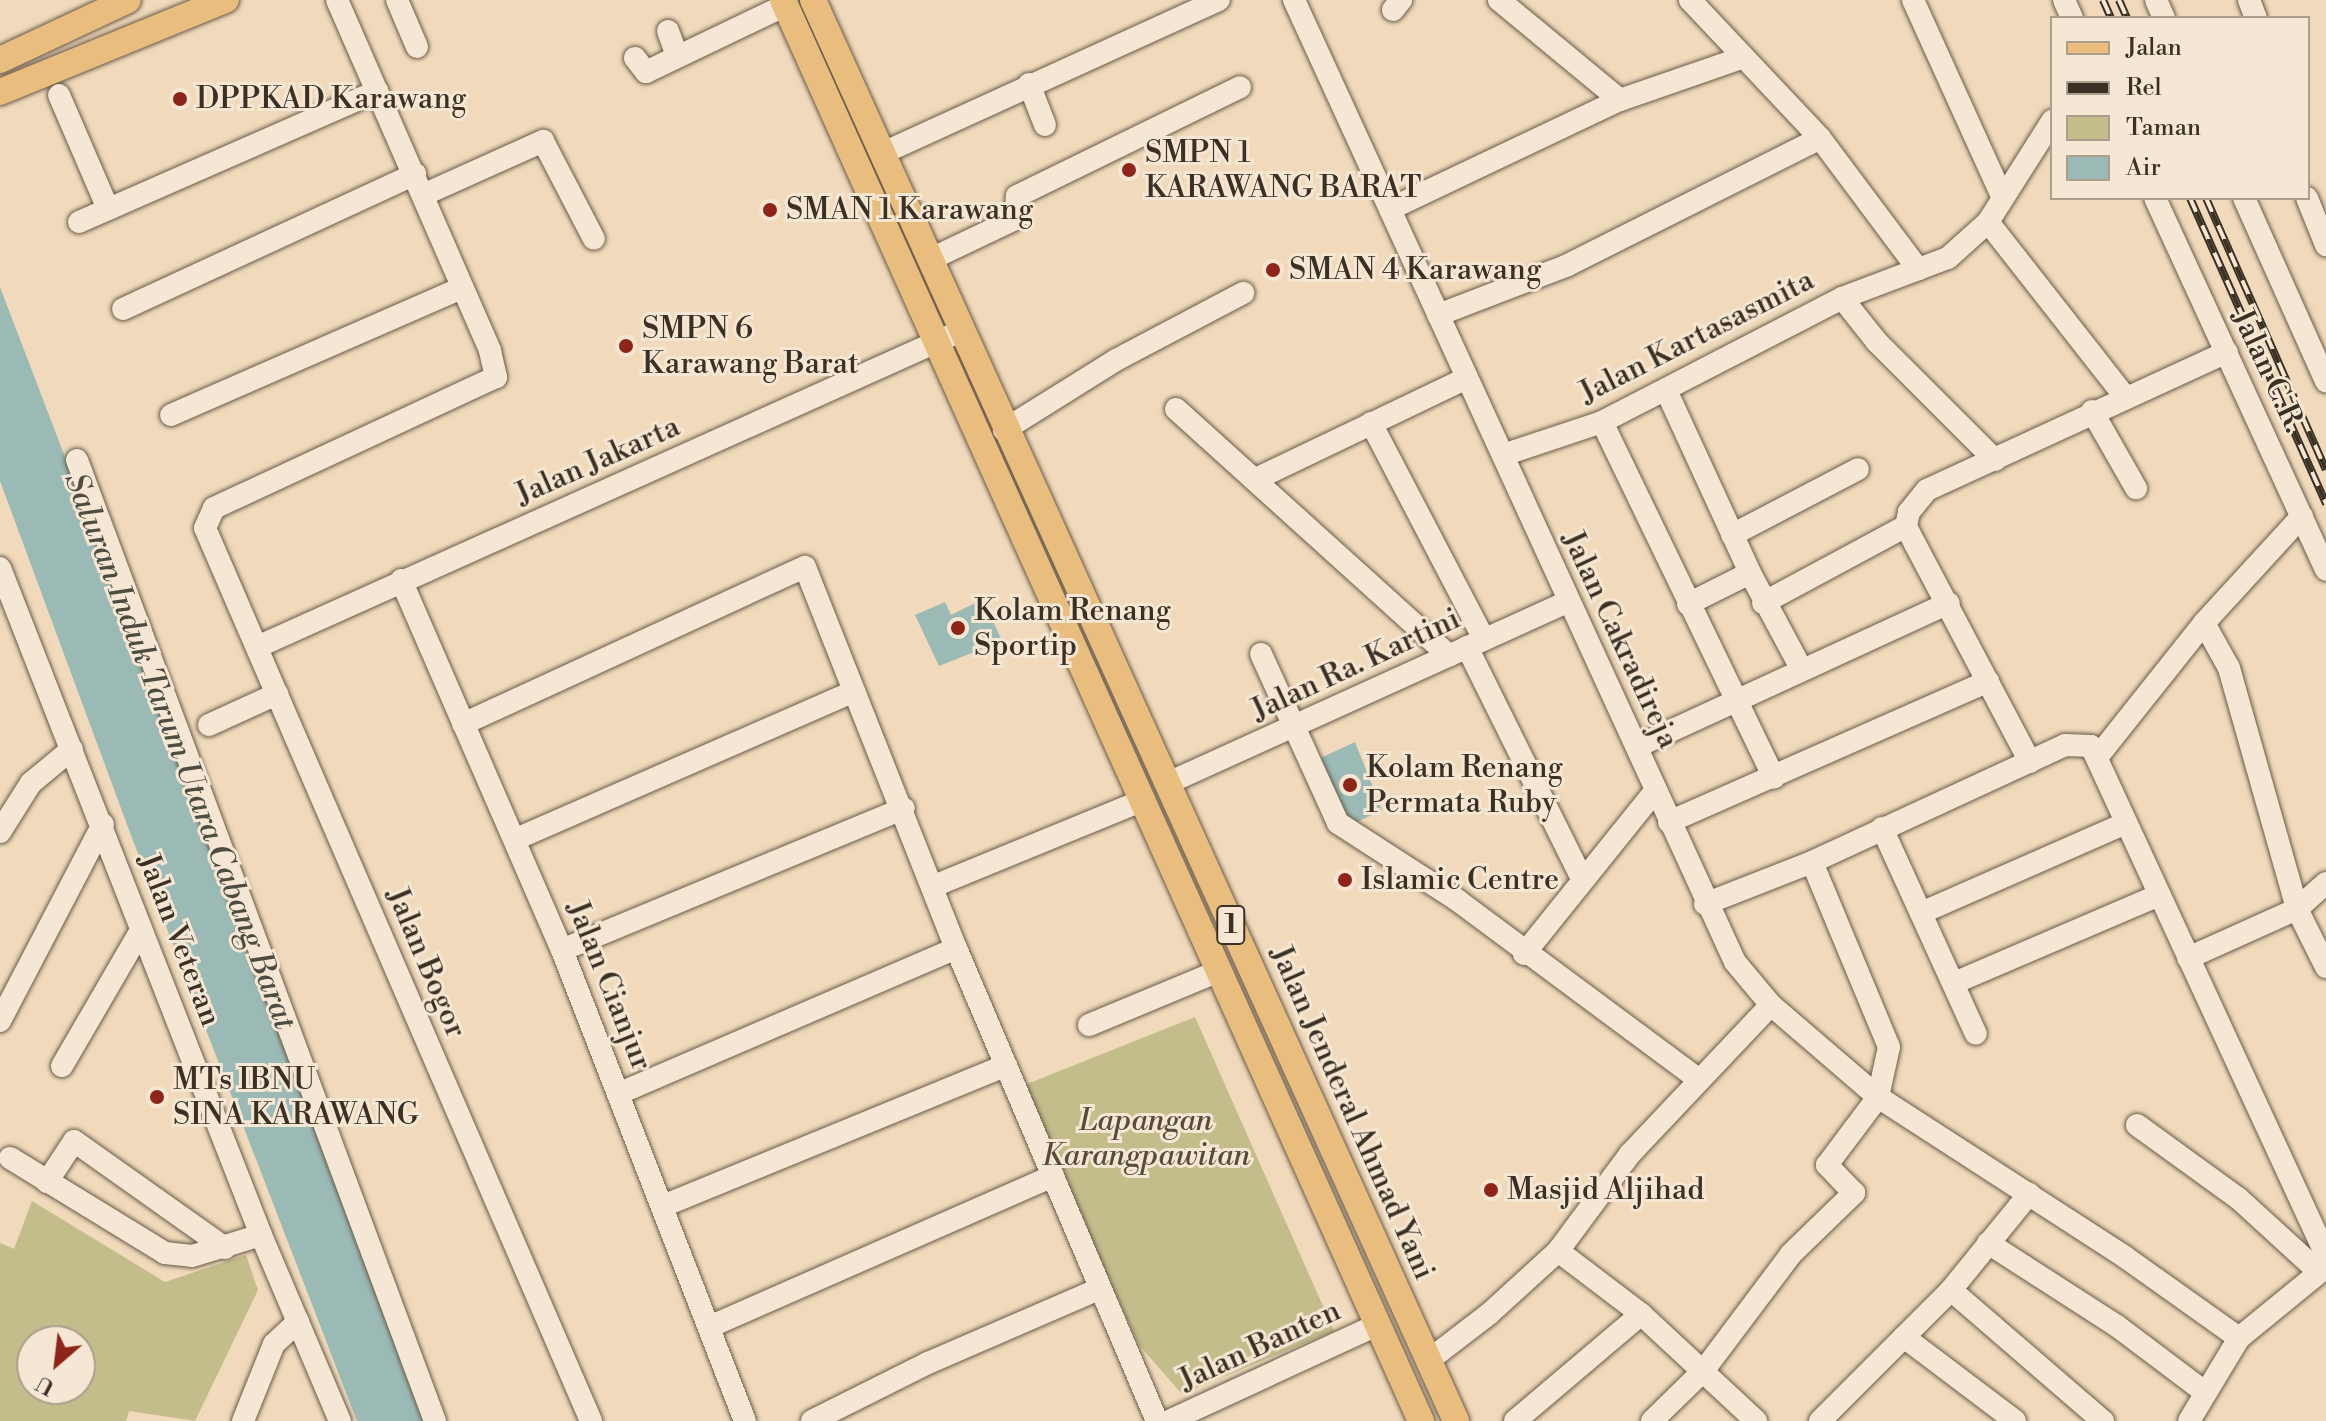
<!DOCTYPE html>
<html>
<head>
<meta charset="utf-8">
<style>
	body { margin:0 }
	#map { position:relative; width:2326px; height:1421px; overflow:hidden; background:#f0dabb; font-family:"Libre Bodoni",serif }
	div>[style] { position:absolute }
	.green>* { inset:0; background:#c2bd8b }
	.water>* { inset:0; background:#9bbab6 }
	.roads { filter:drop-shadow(0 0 2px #685a4a) drop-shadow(0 0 2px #685a4a) }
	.minor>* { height:22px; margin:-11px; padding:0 11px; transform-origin:11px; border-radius:11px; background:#f5e7d3 }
	.major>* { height:26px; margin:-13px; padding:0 13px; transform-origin:13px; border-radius:13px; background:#e8bd7e }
	.rail>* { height:8px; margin-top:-4px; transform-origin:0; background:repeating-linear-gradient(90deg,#f5e7d3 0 15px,#3a3024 0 30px); box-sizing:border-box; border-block:2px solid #3a3024 }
	.dots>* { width:22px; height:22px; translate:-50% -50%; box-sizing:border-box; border:4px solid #f5e7d3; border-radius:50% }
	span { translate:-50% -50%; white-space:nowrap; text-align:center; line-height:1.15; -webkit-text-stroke:6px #f5e7d3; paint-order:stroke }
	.shield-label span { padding:2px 6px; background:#f5e7d3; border:2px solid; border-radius:6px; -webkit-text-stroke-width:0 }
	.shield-label { font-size:28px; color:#3a3024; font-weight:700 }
	.poi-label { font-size:30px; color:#3a3024 }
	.left { translate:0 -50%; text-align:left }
	.street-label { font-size:30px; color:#3a3024 }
	.park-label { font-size:30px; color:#554c39; font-style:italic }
	.water-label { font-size:32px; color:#4d4c41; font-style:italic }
	.legend { position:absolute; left:2050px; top:16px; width:260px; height:184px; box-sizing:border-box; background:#f5e7d3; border:2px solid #aa9e8d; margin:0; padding:10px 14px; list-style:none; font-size:24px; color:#3a3024 }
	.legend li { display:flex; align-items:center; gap:16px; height:40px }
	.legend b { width:40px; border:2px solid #aa9e8d }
	.north { position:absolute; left:16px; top:1325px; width:80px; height:80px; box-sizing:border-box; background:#f5e7d3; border:2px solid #aa9e8d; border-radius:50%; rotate:208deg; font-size:22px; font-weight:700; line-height:32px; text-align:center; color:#3a3024 }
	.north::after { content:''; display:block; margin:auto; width:28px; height:36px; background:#8f2418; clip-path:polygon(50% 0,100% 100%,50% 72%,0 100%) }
</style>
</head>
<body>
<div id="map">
	<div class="green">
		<div style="clip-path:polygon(1195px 1017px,1334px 1331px,1182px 1394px,1139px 1345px,1044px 1141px,1027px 1084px)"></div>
		<div style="clip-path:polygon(evenodd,32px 1201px,165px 1282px,246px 1255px,258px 1290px,195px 1421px,129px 1411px,126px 1421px,0 1421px,0 1243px,14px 1249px,32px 1201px,32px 1341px,80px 1341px,80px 1389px,32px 1389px,32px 1341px)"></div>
	</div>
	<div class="water">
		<div style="clip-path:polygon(0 287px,161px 708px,431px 1421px,357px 1421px,132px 838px,0 481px)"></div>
		<div style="clip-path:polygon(983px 599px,1002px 641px,939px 666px,915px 615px,945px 602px,951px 615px)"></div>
		<div style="clip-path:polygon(1355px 742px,1382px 810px,1347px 827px,1316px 760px)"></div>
	</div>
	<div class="roads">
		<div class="minor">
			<div style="left:337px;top:0;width:383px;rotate:66.4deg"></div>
			<div style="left:490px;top:351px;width:27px;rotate:77deg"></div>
			<div style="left:496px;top:377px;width:311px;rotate:155.1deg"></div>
			<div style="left:214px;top:508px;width:22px;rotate:114deg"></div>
			<div style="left:205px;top:528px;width:973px;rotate:66.62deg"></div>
			<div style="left:397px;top:0;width:51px;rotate:66.9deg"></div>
			<div style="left:1294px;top:0;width:1058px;rotate:65.37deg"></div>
			<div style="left:1735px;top:962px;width:56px;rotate:50.1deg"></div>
			<div style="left:1771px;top:1005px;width:141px;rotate:40.7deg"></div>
			<div style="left:1878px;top:1097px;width:294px;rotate:32.9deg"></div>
			<div style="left:2125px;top:1257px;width:140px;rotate:35.4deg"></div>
			<div style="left:1499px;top:0;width:157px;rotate:39.6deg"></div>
			<div style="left:1690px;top:0;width:190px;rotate:46.7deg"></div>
			<div style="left:1820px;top:138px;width:164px;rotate:53.2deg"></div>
			<div style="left:1913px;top:0;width:215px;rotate:65.6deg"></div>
			<div style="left:2064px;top:0;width:20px;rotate:66deg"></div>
			<div style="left:2156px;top:0;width:20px;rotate:66deg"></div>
			<div style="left:2249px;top:0;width:19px;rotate:69deg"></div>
			<div style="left:1393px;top:10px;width:13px;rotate:-51deg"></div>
			<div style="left:668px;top:31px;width:27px;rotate:70deg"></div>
			<div style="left:635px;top:58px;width:18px;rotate:52deg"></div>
			<div style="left:646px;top:72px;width:155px;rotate:-25.6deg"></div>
			<div style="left:1029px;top:84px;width:44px;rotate:68.7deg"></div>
			<div style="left:59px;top:95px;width:124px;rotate:66.7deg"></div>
			<div style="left:883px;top:153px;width:369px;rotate:-24.5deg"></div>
			<div style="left:423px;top:195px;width:132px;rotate:-24.2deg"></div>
			<div style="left:543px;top:141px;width:110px;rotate:62.5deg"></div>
			<div style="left:2155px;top:198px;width:409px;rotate:65.3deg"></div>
			<div style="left:2244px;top:198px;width:201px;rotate:65.9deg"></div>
			<div style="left:2307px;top:198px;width:51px;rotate:68deg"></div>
			<div style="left:1390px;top:209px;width:255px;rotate:-25.4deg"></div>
			<div style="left:1620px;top:100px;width:128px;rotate:-19.1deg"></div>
			<div style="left:79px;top:222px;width:326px;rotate:-23.7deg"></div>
			<div style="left:1988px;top:222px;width:222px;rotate:51.9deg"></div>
			<div style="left:931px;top:259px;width:93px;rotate:-25.5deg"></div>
			<div style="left:1015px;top:219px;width:23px;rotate:-85deg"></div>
			<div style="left:1017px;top:196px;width:248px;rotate:-26deg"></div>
			<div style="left:1842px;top:298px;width:56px;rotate:51.5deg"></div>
			<div style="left:1877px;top:342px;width:167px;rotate:45deg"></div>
			<div style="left:123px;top:309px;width:322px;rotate:-24.8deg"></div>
			<div style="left:1438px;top:315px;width:139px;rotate:-21deg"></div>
			<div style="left:1568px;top:265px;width:282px;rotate:-26.7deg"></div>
			<div style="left:1666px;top:390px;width:201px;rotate:65.3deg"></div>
			<div style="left:1176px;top:409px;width:368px;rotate:42.1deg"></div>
			<div style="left:2092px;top:411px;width:89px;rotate:60.3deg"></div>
			<div style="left:171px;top:415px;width:318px;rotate:-23.6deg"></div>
			<div style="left:1602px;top:422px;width:395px;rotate:64.2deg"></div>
			<div style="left:1371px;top:423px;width:244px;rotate:62.4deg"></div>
			<div style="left:1004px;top:430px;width:132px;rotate:-32deg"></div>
			<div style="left:1116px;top:360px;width:144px;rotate:-27.8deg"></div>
			<div style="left:1503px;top:455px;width:104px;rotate:-18.4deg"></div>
			<div style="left:1602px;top:422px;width:270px;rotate:-27.3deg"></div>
			<div style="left:1842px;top:298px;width:113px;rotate:-20.7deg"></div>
			<div style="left:1948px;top:258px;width:54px;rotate:-42deg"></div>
			<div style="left:1988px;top:222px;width:120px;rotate:-57.6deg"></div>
			<div style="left:77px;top:460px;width:1026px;rotate:69.57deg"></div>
			<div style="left:1258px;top:478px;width:229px;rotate:-25.6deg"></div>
			<div style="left:1732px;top:535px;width:142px;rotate:-27.6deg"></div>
			<div style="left:0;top:568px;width:716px;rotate:68.63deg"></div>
			<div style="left:261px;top:1235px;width:202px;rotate:67deg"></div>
			<div style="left:401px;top:580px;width:404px;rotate:66.5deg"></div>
			<div style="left:562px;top:950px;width:505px;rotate:68.77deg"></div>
			<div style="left:1763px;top:603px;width:162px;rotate:-28.3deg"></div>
			<div style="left:1688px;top:604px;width:69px;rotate:-26.6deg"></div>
			<div style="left:1750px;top:573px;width:110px;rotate:61.8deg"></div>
			<div style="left:2204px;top:623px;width:145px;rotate:-47.5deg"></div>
			<div style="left:257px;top:647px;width:774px;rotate:-24.18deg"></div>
			<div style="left:1467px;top:647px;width:259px;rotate:63.6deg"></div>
			<div style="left:1261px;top:654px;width:186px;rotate:65.5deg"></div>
			<div style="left:1338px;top:823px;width:142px;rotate:32.9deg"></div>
			<div style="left:1457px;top:900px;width:299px;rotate:36.6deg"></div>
			<div style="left:463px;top:724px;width:376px;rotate:-24.7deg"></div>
			<div style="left:805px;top:567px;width:410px;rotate:68.4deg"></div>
			<div style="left:956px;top:948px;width:514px;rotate:66.98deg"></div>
			<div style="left:209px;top:725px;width:75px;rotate:-24.5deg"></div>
			<div style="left:1638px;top:746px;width:342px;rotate:-24.7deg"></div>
			<div style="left:2099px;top:755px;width:169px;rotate:-51.5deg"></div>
			<div style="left:2204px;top:623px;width:51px;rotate:60.9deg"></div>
			<div style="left:2229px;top:668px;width:250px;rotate:74.2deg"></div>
			<div style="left:2297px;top:909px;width:65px;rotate:63.4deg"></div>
			<div style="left:2030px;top:762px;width:246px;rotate:-117.8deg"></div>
			<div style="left:1915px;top:544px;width:20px;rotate:-117deg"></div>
			<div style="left:1906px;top:526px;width:14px;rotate:-78deg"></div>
			<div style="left:1909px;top:512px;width:28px;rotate:-51deg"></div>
			<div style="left:1927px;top:490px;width:330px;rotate:-24.7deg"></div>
			<div style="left:1168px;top:783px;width:440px;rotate:-24.4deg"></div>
			<div style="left:1669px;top:822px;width:349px;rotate:-23.8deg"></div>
			<div style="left:1882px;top:828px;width:226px;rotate:65.5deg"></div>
			<div style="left:0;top:832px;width:58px;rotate:-57.7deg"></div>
			<div style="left:31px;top:783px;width:53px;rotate:-39.7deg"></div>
			<div style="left:516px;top:839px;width:369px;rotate:-23.6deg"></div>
			<div style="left:934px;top:886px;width:227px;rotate:-22.3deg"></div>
			<div style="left:1705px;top:904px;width:115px;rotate:-21.4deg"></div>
			<div style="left:1812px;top:862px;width:279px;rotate:-24.8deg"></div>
			<div style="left:2065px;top:745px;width:26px;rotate:2deg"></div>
			<div style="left:2091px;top:746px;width:561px;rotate:65.22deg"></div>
			<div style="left:1921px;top:913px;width:224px;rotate:-23.7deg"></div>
			<div style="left:562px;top:950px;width:370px;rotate:-22.5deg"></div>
			<div style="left:1524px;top:954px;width:209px;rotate:-51.2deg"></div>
			<div style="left:2188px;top:958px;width:120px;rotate:-24.2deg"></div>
			<div style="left:2297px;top:909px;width:39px;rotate:-42deg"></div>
			<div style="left:1954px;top:983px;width:223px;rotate:-23.2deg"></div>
			<div style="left:0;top:1021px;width:222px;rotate:-62.4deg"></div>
			<div style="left:1089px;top:1025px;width:141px;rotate:-22.6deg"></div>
			<div style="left:62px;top:1066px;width:157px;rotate:-59.8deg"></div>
			<div style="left:620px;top:1093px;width:366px;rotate:-23.3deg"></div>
			<div style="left:2137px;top:1125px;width:125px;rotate:35.9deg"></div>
			<div style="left:2238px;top:1198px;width:108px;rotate:42.4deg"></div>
			<div style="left:10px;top:1158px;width:182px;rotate:31.5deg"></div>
			<div style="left:165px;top:1253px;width:27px;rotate:6deg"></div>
			<div style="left:192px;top:1256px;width:72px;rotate:-16.9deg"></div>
			<div style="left:47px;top:1182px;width:49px;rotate:-56.6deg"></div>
			<div style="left:74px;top:1141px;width:185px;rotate:35.3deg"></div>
			<div style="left:663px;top:1206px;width:371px;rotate:-22.3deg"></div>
			<div style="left:1988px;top:1243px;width:153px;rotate:32.8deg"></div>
			<div style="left:2117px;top:1326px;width:111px;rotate:37deg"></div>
			<div style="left:1558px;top:1251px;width:104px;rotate:37.2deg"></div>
			<div style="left:1641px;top:1314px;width:157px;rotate:42.9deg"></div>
			<div style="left:1951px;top:1290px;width:201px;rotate:40.8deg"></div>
			<div style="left:709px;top:1327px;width:376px;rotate:-23.7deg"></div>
			<div style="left:1904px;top:1337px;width:139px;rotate:37.1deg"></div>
			<div style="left:1429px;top:1360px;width:76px;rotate:-37.5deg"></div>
			<div style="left:1489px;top:1314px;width:93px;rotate:-42.4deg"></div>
			<div style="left:1558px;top:1251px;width:121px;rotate:-53.4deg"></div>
			<div style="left:1630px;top:1154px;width:205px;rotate:-46.6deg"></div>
			<div style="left:243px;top:1421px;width:83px;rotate:-68.1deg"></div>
			<div style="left:274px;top:1344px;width:33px;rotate:-43deg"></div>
			<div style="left:812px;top:1421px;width:130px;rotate:-26.6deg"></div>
			<div style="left:928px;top:1363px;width:186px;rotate:-23.4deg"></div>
			<div style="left:1169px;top:1421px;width:229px;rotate:-24.8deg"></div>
			<div style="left:1515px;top:1421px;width:165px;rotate:-40.3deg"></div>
			<div style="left:1652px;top:1421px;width:73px;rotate:-44.4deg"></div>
			<div style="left:1704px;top:1370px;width:145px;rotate:-53.1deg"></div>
			<div style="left:1791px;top:1254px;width:88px;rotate:-44.1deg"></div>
			<div style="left:1854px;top:1193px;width:39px;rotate:-134deg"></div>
			<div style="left:1827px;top:1165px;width:85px;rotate:-53.1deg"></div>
			<div style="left:1878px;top:1097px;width:51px;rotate:-77.6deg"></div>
			<div style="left:1889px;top:1047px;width:200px;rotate:-112.6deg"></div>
			<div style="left:1820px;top:1421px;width:185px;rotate:-45deg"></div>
			<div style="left:1951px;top:1290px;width:124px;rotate:-50.9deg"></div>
			<div style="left:2189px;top:1421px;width:97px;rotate:-58.9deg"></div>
			<div style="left:2239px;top:1338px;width:112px;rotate:-39.2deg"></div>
		</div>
		<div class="major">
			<div style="left:783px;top:0;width:1558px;rotate:65.82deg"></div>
			<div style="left:813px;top:0;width:1560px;rotate:65.65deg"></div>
			<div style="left:0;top:60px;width:141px;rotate:-25.1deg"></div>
			<div style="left:0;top:92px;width:244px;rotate:-22.2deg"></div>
		</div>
	</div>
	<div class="rail">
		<div style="left:2103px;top:0;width:20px;rotate:66deg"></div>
		<div style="left:2119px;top:0;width:20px;rotate:66deg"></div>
		<div style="left:2190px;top:198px;width:335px;rotate:66deg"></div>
		<div style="left:2206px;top:198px;width:297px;rotate:66.2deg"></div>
	</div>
	<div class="dots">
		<div style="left:180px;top:99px;background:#8f2418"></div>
		<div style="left:1129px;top:170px;background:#8f2418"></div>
		<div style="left:770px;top:210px;background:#8f2418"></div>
		<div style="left:1273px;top:270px;background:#8f2418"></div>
		<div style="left:626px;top:346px;background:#8f2418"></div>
		<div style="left:958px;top:628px;background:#8f2418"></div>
		<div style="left:1350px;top:785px;background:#8f2418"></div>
		<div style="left:1345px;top:880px;background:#8f2418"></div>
		<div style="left:157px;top:1097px;background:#8f2418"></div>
		<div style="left:1491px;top:1190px;background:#8f2418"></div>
	</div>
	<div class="shield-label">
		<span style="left:1231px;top:925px">1</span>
	</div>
	<div class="poi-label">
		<span class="left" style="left:196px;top:99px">DPPKAD Karawang</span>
		<span class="left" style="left:1145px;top:170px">SMPN 1<br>KARAWANG BARAT</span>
		<span class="left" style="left:786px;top:210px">SMAN 1 Karawang</span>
		<span class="left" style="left:1289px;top:270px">SMAN 4 Karawang</span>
		<span class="left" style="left:642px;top:346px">SMPN 6<br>Karawang Barat</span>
		<span class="left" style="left:974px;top:628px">Kolam Renang<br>Sportip</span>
		<span class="left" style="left:1366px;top:785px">Kolam Renang<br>Permata Ruby</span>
		<span class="left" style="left:1361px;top:880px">Islamic Centre</span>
		<span class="left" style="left:173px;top:1097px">MTs IBNU<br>SINA KARAWANG</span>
		<span class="left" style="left:1507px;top:1190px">Masjid Aljihad</span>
	</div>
	<div class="street-label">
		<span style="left:1697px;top:337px;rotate:-27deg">Jalan Kartasasmita</span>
		<span style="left:2268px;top:371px;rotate:65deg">Jalan C.R.</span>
		<span style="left:598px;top:461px;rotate:-24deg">Jalan Jakarta</span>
		<span style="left:1620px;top:640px;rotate:65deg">Jalan Cakradireja</span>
		<span style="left:1356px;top:665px;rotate:-25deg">Jalan Ra. Kartini</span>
		<span style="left:179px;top:940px;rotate:69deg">Jalan Veteran</span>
		<span style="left:426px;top:963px;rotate:67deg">Jalan Bogor</span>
		<span style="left:609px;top:986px;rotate:68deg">Jalan Cianjur</span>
		<span style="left:1352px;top:1113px;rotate:66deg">Jalan Jenderal Ahmad Yani</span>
		<span style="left:1260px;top:1346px;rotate:-25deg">Jalan Banten</span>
	</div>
	<div class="park-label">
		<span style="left:1146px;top:1138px">Lapangan<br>Karangpawitan</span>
	</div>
	<div class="water-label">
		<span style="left:180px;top:751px;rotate:69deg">Saluran Induk Tarum Utara Cabang Barat</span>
	</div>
	<ul class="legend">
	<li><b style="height:10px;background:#e8bd7e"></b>Jalan</li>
	<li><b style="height:10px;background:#3a3024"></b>Rel</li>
	<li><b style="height:22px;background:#c2bd8b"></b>Taman</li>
	<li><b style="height:22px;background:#9bbab6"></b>Air</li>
	</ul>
	<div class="north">U</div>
</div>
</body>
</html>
